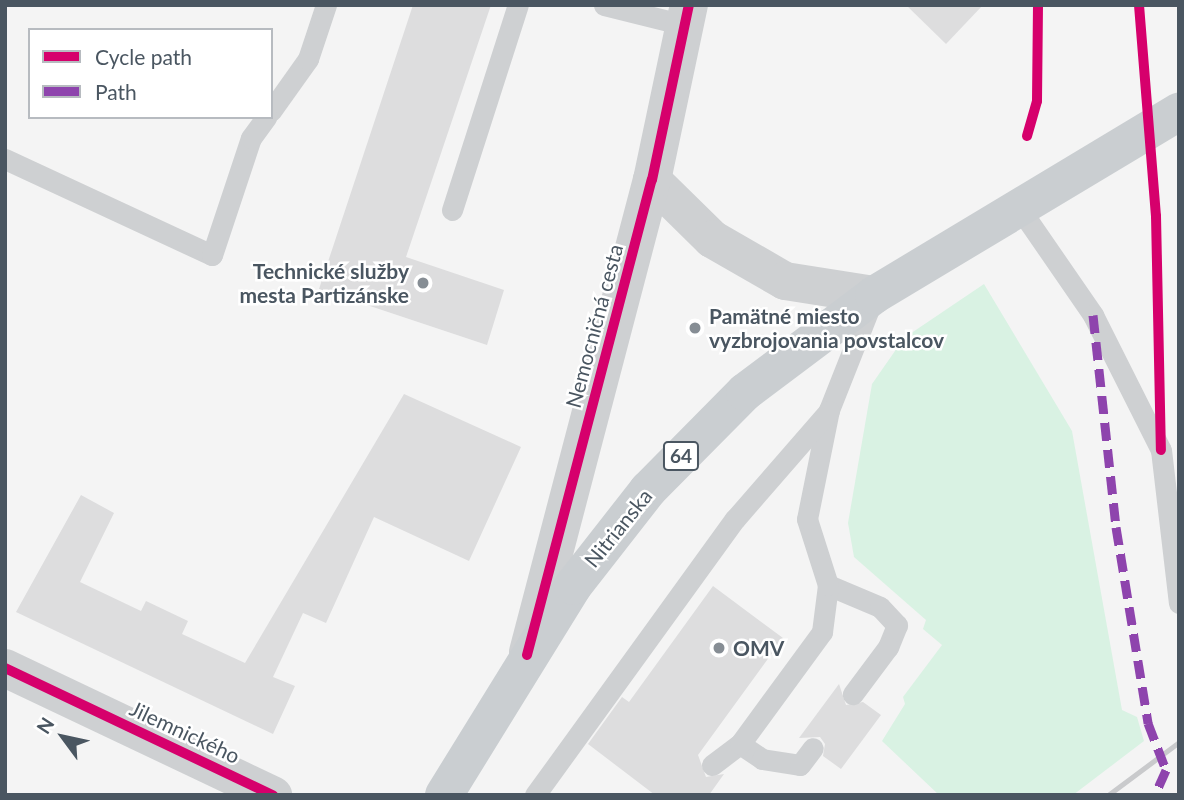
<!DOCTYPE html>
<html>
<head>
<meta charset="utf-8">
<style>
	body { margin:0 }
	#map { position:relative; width:1184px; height:800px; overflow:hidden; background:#f4f4f4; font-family:Lato,sans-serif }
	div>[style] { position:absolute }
	.green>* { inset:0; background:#d9f2e3 }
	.building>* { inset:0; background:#ddddde }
	.lane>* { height:21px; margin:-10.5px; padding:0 10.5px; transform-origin:10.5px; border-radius:10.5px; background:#ced0d2 }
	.street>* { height:38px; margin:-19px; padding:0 19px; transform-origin:19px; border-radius:19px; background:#ced0d2 }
	.primary>* { height:38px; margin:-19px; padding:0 19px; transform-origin:19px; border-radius:19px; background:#caced1 }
	.rail>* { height:5px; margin:-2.5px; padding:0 2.5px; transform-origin:2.5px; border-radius:2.5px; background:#c9cacc }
	.quiet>* { height:9px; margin-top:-4.5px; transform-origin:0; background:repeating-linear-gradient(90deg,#8e44ad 0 18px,transparent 0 27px) }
	.cycleway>* { height:10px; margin:-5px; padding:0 5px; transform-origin:5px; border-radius:5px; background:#d6006c }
	.dots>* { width:19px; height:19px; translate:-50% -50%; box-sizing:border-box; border:4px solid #fff; border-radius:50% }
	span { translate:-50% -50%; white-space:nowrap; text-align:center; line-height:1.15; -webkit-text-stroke:5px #fff; paint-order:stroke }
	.shield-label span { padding:2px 5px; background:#fff; border:2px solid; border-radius:5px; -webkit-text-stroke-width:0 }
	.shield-label { font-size:19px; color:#4a5661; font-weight:700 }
	.poi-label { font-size:21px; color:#4a5661; font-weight:700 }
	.right { translate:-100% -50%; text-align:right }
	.left { translate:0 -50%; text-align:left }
	.street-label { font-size:21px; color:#4a5661 }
	.frame { position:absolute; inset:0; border:7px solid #4a5661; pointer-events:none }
	.legend { position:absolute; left:28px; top:28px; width:245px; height:91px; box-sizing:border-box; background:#fff; border:2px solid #b7bbc0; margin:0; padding:9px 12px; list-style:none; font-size:21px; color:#4a5661 }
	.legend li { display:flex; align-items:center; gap:14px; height:35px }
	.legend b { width:35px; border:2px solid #b7bbc0 }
	.north { position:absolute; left:28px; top:702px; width:70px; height:70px; -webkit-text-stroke:5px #fff; paint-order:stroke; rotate:303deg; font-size:19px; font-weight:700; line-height:28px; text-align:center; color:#4a5661 }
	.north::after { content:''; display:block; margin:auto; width:24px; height:32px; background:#4a5661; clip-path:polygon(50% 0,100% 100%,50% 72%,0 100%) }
</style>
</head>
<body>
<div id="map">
	<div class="green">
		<div style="clip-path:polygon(984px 284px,1072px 431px,1122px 710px,1137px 717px,1144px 741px,1073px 795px,939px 795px,882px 741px,905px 704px,903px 697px,942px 645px,923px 629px,926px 620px,854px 557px,848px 523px,872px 384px,904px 338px)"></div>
	</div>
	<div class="building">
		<div style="clip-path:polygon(413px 5px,491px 5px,406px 257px,504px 290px,487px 345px,319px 289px)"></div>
		<div style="clip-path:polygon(906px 5px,983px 5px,946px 44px)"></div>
		<div style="clip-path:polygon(404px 394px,521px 447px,469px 561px,374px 517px,326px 623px,303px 613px,273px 677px,295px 686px,273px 734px,16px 612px,81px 495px,114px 513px,80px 582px,141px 611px,146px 601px,188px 621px,182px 634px,245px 663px)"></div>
		<div style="clip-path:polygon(713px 586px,783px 638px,698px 755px,706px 777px,724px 774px,709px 795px,655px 795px,588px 744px,622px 697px,629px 702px)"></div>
		<div style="clip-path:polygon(839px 684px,846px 705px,863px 702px,881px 715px,841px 769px,823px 756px,825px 744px,820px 737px,799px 738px)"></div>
	</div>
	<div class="lane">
		<div style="left:604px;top:5px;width:83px;rotate:13.9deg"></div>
		<div style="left:271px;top:111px;width:64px;rotate:-54.6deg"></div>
		<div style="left:308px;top:59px;width:57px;rotate:-71.6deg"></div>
		<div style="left:5px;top:159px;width:228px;rotate:24.9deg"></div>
		<div style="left:212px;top:255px;width:123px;rotate:-71.6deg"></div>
		<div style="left:251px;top:138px;width:26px;rotate:-54deg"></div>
		<div style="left:1020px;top:209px;width:129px;rotate:55.4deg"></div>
		<div style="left:1093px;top:315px;width:151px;rotate:63.3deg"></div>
		<div style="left:1161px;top:450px;width:154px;rotate:83.3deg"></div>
		<div style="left:452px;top:210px;width:215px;rotate:-72.2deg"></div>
		<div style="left:828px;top:585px;width:56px;rotate:22.9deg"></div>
		<div style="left:880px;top:607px;width:25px;rotate:47deg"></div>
		<div style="left:897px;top:625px;width:24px;rotate:112deg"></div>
		<div style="left:888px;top:647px;width:59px;rotate:126.7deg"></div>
		<div style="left:740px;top:744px;width:27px;rotate:34deg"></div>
		<div style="left:762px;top:759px;width:38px;rotate:9deg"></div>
		<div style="left:800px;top:765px;width:21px;rotate:-53deg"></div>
		<div style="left:712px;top:765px;width:35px;rotate:-37deg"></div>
		<div style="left:740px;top:744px;width:139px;rotate:-53.8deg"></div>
		<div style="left:822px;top:632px;width:47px;rotate:-82.7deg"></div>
		<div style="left:828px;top:585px;width:69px;rotate:-107.7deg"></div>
		<div style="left:807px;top:519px;width:111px;rotate:-78.6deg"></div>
		<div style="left:829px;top:410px;width:114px;rotate:-68.4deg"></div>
		<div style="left:535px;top:795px;width:341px;rotate:-54.1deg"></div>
		<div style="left:735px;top:519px;width:143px;rotate:-49deg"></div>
	</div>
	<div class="street">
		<div style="left:652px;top:180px;width:84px;rotate:44.5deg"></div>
		<div style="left:712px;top:239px;width:84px;rotate:29.9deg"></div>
		<div style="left:785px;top:281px;width:90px;rotate:8.9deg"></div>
		<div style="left:528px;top:652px;width:488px;rotate:-75.3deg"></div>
		<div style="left:652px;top:180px;width:179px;rotate:-78.1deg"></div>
		<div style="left:5px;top:668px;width:297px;rotate:25.4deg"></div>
	</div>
	<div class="primary">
		<div style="left:444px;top:795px;width:246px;rotate:-58.3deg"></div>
		<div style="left:573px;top:586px;width:122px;rotate:-52deg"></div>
		<div style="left:648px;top:490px;width:138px;rotate:-45.3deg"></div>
		<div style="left:745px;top:392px;width:161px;rotate:-36.9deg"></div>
		<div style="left:874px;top:295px;width:356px;rotate:-31deg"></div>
	</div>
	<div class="rail">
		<div style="left:1108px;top:795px;width:89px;rotate:-36.7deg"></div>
	</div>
	<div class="quiet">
		<div style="left:1093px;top:315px;width:213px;rotate:83.8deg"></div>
		<div style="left:1116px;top:527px;width:199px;rotate:80.7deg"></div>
		<div style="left:1148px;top:723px;width:50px;rotate:69deg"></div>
		<div style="left:1166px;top:770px;width:27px;rotate:114deg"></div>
	</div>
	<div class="cycleway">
		<div style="left:1139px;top:5px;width:212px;rotate:85.4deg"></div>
		<div style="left:1156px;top:216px;width:234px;rotate:88.8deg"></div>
		<div style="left:1027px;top:136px;width:36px;rotate:-74deg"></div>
		<div style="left:1037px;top:101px;width:96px;rotate:-89.4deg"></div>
		<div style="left:527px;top:655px;width:491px;rotate:-75.3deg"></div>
		<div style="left:652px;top:180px;width:179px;rotate:-78.1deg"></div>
		<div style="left:5px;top:668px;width:297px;rotate:25.4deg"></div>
	</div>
	<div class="dots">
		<div style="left:423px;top:283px;background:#868d94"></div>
		<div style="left:695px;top:328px;background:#868d94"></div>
		<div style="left:719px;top:648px;background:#868d94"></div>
	</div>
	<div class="shield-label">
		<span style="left:681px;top:456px">64</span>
	</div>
	<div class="poi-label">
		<span class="right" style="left:409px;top:283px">Technické služby<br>mesta Partizánske</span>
		<span class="left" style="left:709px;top:328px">Pamätné miesto<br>vyzbrojovania povstalcov</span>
		<span class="left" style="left:733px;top:648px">OMV</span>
	</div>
	<div class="street-label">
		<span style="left:594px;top:326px;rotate:-75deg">Nemocničná cesta</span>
		<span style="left:618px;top:528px;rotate:-51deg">Nitrianska</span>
		<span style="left:185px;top:732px;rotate:25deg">Jilemnického</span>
	</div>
	<div class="frame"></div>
	<ul class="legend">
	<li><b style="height:9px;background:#d6006c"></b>Cycle path</li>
	<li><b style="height:9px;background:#8e44ad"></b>Path</li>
	</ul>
	<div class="north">N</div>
</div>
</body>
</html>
